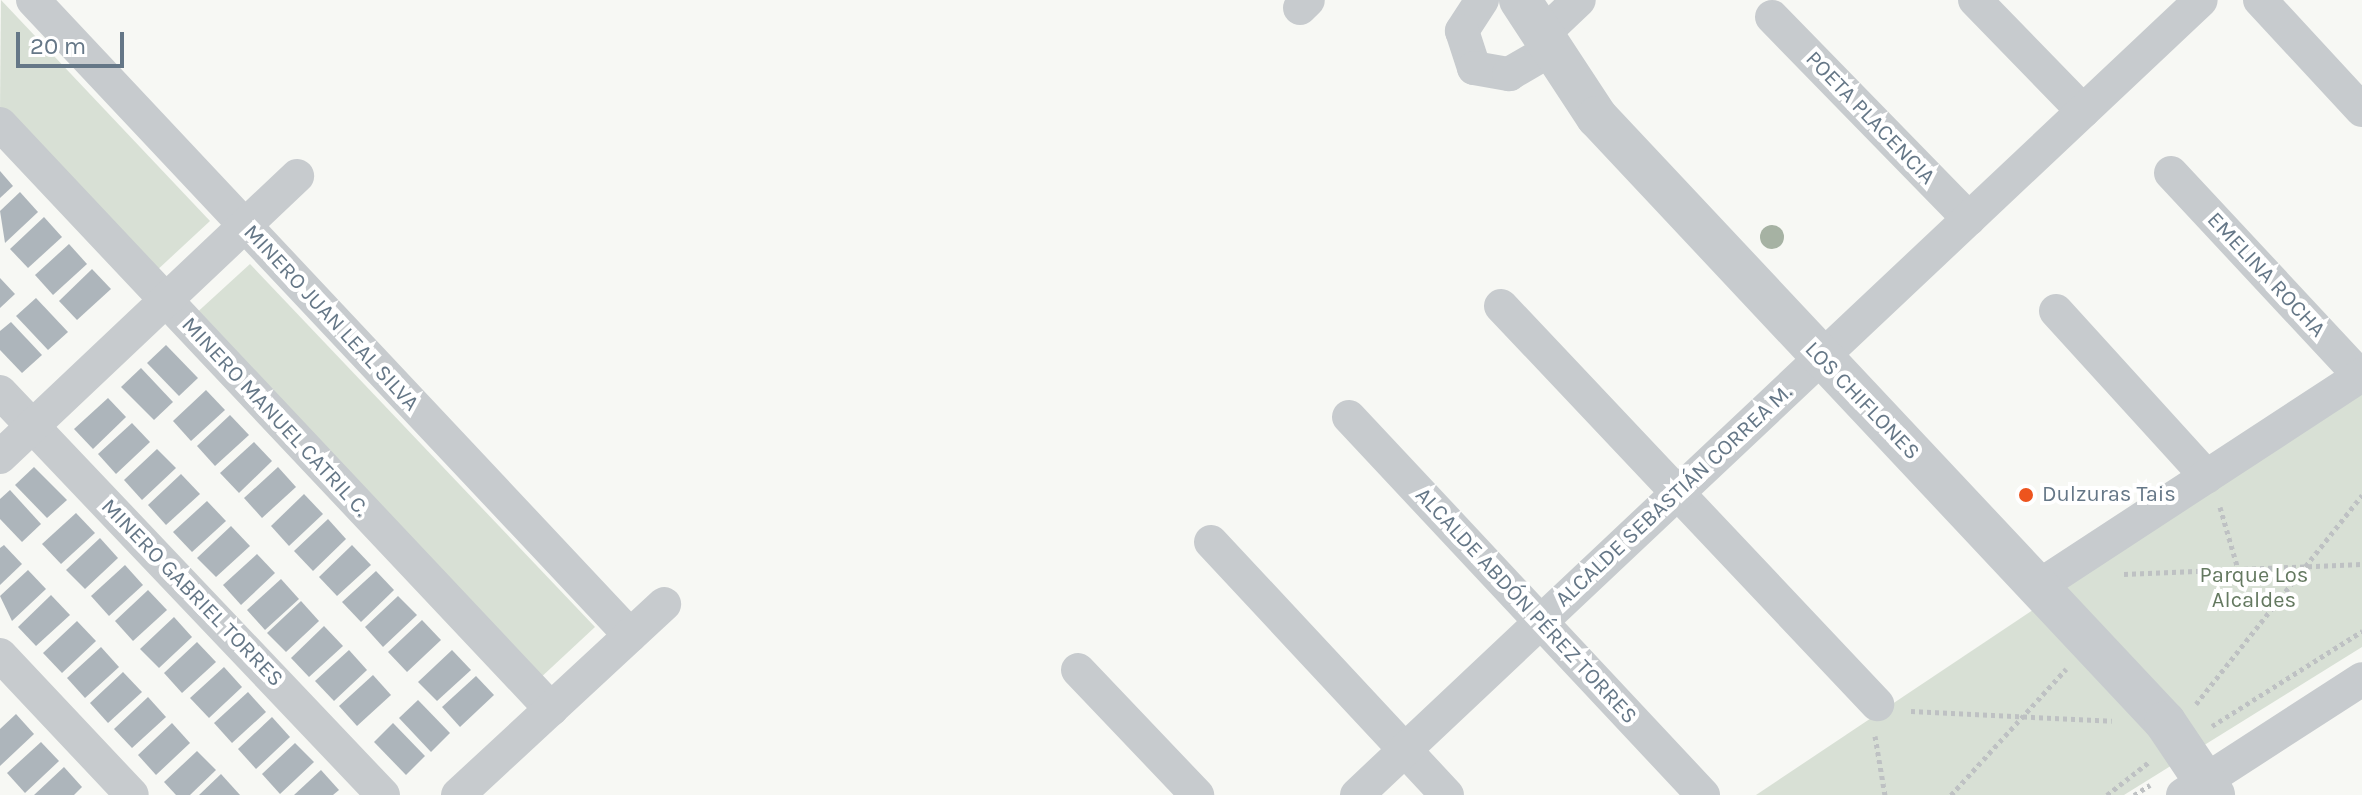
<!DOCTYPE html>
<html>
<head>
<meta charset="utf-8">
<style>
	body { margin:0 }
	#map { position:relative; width:2362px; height:795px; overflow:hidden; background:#f7f8f4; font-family:Karla,sans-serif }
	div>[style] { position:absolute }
	.green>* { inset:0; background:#d8e0d5 }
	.building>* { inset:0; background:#adb5bb }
	.path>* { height:5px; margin-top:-2.5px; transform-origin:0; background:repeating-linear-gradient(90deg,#bec1c3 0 4px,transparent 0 8px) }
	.minor>* { height:34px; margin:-17px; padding:0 17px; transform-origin:17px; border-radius:17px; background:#c7cbce }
	.tertiary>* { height:42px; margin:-21px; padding:0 21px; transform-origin:21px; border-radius:21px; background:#c7cbce }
	.trees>* { width:24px; height:24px; margin:-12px; border-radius:50%; background:#a6b2a3 }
	.dots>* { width:22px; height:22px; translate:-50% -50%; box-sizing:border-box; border:4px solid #fff; border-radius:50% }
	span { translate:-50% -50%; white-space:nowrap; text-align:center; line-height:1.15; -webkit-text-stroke:8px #fff; paint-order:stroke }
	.street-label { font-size:22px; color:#657787 }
	.poi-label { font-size:22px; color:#657787 }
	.left { translate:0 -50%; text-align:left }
	.park-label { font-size:22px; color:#647960 }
	.scale { position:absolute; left:16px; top:32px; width:108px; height:36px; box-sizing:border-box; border:4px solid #657787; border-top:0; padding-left:10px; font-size:24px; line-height:28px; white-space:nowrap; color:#657787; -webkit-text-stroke:6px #fff; paint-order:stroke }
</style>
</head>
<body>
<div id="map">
	<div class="green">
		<div style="clip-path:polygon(1px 0,210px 221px,154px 273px,0 111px)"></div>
		<div style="clip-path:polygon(250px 264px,595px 627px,537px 681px,192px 317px)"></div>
		<div style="clip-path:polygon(2362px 390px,2362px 647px,2124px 795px,1756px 795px)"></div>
	</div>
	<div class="building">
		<div style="clip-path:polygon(0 171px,13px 186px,0 198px)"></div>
		<div style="clip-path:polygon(20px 192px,38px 212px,5px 243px,0 211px)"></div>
		<div style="clip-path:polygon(44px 217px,62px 237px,28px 268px,10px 249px)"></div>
		<div style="clip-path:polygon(69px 244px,87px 264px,53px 295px,35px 275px)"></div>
		<div style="clip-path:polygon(92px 269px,111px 289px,77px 320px,59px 301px)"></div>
		<div style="clip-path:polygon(0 278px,15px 294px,0 308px)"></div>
		<div style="clip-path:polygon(36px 298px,68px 332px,48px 350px,16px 316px)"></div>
		<div style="clip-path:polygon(11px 322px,42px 355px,22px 373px,0 350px,0 331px)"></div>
		<div style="clip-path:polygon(166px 345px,198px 378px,179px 396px,147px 363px)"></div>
		<div style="clip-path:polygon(141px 368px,173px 402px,154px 420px,121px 387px)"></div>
		<div style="clip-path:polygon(206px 390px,225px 410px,191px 441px,173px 421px)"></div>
		<div style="clip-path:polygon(108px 398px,126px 417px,93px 449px,74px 429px)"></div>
		<div style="clip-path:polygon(230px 415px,249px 435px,215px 466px,197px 446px)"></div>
		<div style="clip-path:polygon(132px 423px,150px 442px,116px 474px,98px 454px)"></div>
		<div style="clip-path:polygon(254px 442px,272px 461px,239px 493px,220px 473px)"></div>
		<div style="clip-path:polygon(157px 449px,176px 468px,142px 500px,124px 480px)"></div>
		<div style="clip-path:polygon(34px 467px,67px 500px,47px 518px,15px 485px)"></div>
		<div style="clip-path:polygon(278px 467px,296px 487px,262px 518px,244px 498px)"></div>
		<div style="clip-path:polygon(181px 474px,200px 494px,166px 525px,148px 505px)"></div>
		<div style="clip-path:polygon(10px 490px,41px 524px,22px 542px,0 519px,0 499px)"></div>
		<div style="clip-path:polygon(304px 494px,323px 514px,289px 546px,271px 526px)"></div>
		<div style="clip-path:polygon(207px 501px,226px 521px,192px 552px,173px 532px)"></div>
		<div style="clip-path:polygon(76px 513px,95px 533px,61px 564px,42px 544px)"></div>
		<div style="clip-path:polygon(328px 519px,346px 539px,313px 571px,294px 551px)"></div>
		<div style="clip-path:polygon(231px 526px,250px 546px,216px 577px,197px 558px)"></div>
		<div style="clip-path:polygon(100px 538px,118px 558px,85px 589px,66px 570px)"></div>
		<div style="clip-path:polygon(4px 545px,22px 564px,0 585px,0 548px)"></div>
		<div style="clip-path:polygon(352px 545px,371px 565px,337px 596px,319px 577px)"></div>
		<div style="clip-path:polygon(257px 554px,275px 573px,241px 605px,223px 585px)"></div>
		<div style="clip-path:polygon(125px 565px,143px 585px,109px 616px,91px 596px)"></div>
		<div style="clip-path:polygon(28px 570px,46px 589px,12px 621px,0 596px)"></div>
		<div style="clip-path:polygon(376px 571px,394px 590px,361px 622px,342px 602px)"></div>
		<div style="clip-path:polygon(281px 579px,299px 599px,265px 630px,247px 610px)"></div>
		<div style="clip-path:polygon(148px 590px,167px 610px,133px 641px,115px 621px)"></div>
		<div style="clip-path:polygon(51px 595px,70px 615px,36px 646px,18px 627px)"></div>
		<div style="clip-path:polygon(398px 596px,417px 615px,383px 647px,365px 627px)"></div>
		<div style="clip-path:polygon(301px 601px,319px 621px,286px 652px,267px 633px)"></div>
		<div style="clip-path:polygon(174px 617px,192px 637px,159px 668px,140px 649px)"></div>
		<div style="clip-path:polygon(422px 620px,441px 640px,407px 672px,388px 652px)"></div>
		<div style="clip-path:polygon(77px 621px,96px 641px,62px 673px,43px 653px)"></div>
		<div style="clip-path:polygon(324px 626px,343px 646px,309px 677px,291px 658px)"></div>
		<div style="clip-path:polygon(197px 642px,216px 662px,182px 693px,164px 673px)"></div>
		<div style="clip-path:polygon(101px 647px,119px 667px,85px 698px,67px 678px)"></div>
		<div style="clip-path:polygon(349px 650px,367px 670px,334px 701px,315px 681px)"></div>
		<div style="clip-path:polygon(452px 650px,471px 670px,437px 701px,418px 682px)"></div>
		<div style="clip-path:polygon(224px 667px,242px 687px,209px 718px,190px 698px)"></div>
		<div style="clip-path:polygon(123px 672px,142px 692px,108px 723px,90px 703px)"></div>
		<div style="clip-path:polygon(373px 675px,391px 695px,357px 726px,339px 706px)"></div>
		<div style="clip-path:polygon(476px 676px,494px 695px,460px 727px,442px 707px)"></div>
		<div style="clip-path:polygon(248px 692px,266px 712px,232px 743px,214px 723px)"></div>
		<div style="clip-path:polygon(148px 697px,166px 717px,132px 748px,114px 729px)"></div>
		<div style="clip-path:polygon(418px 700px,450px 733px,431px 752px,399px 718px)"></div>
		<div style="clip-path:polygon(16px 714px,34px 734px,0 766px,0 729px)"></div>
		<div style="clip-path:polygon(272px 717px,290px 737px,256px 769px,238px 749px)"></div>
		<div style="clip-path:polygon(172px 723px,190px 743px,156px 775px,138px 755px)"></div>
		<div style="clip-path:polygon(393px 723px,425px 756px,406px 775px,374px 742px)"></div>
		<div style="clip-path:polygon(41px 742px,59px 761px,25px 793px,7px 773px)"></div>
		<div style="clip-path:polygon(295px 743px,314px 762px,280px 794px,262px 774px)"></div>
		<div style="clip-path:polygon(197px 751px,216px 770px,190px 795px,176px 795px,164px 782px)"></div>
		<div style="clip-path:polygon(64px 767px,82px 787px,74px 795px,34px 795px)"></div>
		<div style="clip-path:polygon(321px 770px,339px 790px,333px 795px,294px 795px)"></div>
		<div style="clip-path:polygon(221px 774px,240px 795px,199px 795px)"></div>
	</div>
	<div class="path">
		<div style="left:2220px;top:507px;width:65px;rotate:73.8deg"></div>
		<div style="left:2124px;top:574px;width:238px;rotate:-2.4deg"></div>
		<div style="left:2196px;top:704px;width:267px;rotate:-51.5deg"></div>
		<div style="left:1911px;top:711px;width:201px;rotate:2.8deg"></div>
		<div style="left:2212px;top:726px;width:178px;rotate:-32.3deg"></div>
		<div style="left:1875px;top:736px;width:60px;rotate:80.4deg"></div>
		<div style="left:1951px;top:795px;width:171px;rotate:-47.6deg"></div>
		<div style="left:2107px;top:795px;width:53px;rotate:-38.2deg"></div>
		<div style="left:2134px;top:795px;width:19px;rotate:-32deg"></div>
	</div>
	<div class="minor">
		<div style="left:33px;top:0;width:872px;rotate:46.77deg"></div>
		<div style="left:1482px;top:0;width:37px;rotate:123deg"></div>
		<div style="left:1462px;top:31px;width:39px;rotate:72deg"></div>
		<div style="left:1474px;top:68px;width:36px;rotate:10deg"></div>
		<div style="left:1509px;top:74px;width:48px;rotate:-30.3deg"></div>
		<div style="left:1975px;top:0;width:155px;rotate:45.8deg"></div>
		<div style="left:2260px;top:0;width:150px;rotate:47.2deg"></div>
		<div style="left:1300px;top:8px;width:11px;rotate:-45deg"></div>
		<div style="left:1772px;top:17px;width:282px;rotate:45.7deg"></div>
		<div style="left:1541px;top:36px;width:52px;rotate:-43.5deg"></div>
		<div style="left:0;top:124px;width:804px;rotate:46.71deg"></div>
		<div style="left:2171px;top:173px;width:277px;rotate:47deg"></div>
		<div style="left:1501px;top:306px;width:548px;rotate:46.63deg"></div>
		<div style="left:2056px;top:311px;width:224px;rotate:47.7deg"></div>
		<div style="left:0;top:392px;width:556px;rotate:46.46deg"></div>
		<div style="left:1349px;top:417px;width:518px;rotate:46.88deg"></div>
		<div style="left:0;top:457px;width:409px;rotate:-43.4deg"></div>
		<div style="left:1211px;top:542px;width:346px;rotate:47deg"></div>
		<div style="left:2039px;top:586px;width:386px;rotate:-33.2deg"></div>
		<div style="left:0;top:655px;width:192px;rotate:46.7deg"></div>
		<div style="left:1078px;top:670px;width:173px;rotate:46.4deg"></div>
		<div style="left:458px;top:795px;width:281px;rotate:-42.8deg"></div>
		<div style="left:1357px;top:795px;width:1159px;rotate:-43.29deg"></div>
		<div style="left:2183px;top:795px;width:213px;rotate:-32.9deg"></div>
	</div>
	<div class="tertiary">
		<div style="left:1520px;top:0;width:140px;rotate:56.7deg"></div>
		<div style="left:1597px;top:117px;width:830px;rotate:46.81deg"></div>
		<div style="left:2165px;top:722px;width:88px;rotate:56.1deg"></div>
	</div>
	<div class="trees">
		<div style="left:1772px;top:237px"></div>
	</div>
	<div class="dots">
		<div style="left:2026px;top:495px;background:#ed541e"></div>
	</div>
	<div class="street-label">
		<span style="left:1870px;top:118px;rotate:46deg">POETA PLACENCIA</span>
		<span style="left:2266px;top:275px;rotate:47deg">EMELINA ROCHA</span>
		<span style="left:331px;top:318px;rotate:47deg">MINERO JUAN LEAL SILVA</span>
		<span style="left:1862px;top:401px;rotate:46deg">LOS CHIFLONES</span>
		<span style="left:275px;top:417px;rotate:47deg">MINERO MANUEL CATRIL C.</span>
		<span style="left:1674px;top:496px;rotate:-43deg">ALCALDE SEBASTIÁN CORREA M.</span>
		<span style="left:192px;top:593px;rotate:46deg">MINERO GABRIEL TORRES</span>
		<span style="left:1526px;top:606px;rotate:47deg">ALCALDE ABDÓN PÉREZ TORRES</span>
	</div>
	<div class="poi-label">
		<span class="left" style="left:2042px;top:495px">Dulzuras Tais</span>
	</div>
	<div class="park-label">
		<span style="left:2254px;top:588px">Parque Los<br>Alcaldes</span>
	</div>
	<div class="scale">20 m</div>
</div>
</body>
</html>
